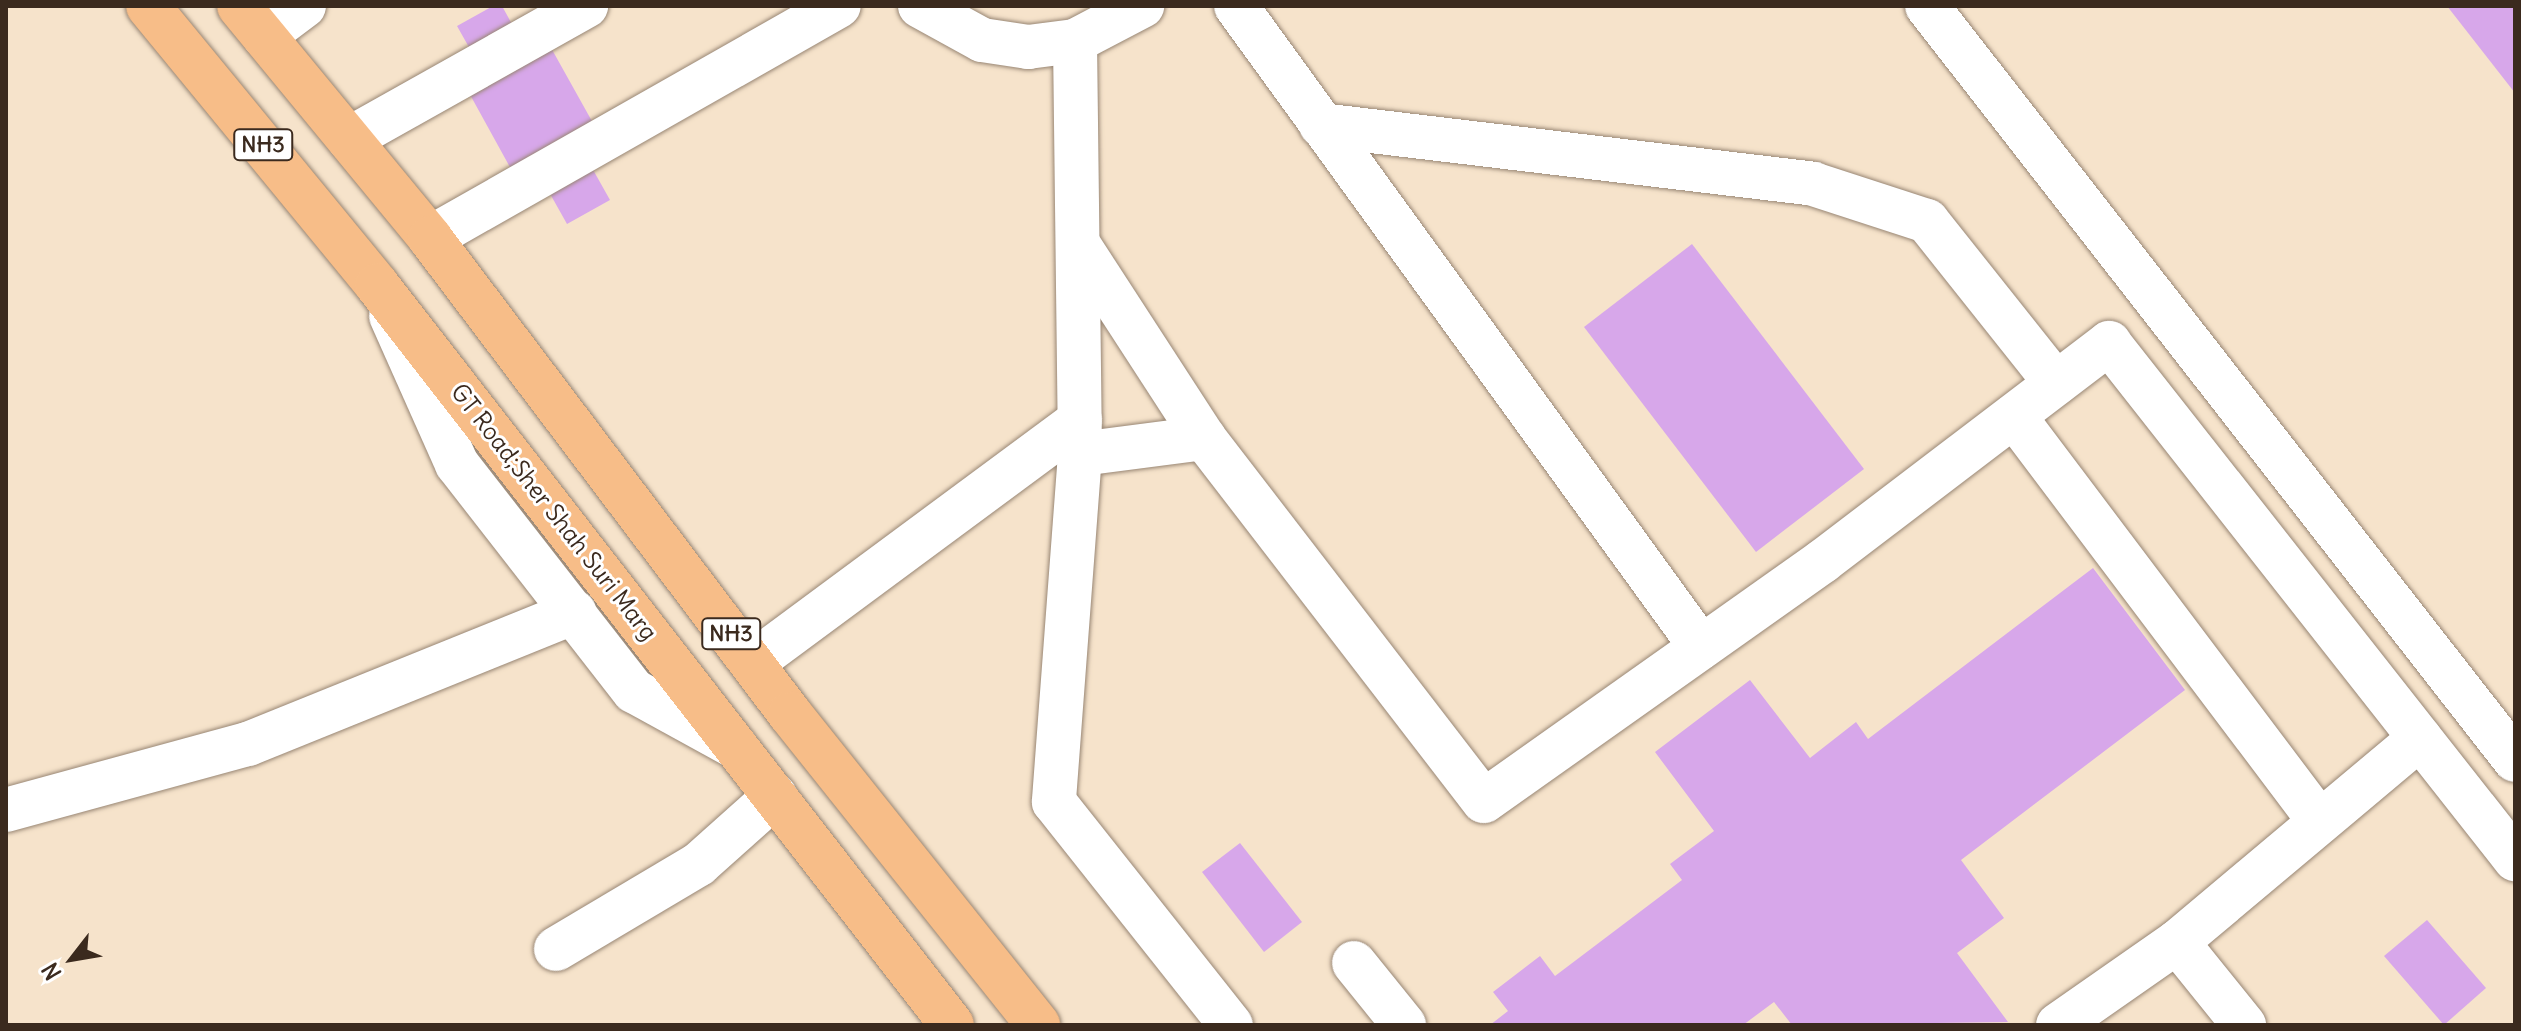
<!DOCTYPE html>
<html>
<head>
<meta charset="utf-8">
<style>
	body { margin:0 }
	#map { position:relative; width:2521px; height:1031px; overflow:hidden; background:#f6e3cb; font-family:Delius,sans-serif }
	div>[style] { position:absolute }
	.building>* { inset:0; background:#d7a7ea }
	.roads { filter:drop-shadow(0 0 2px #988674) drop-shadow(0 0 2px #988674) }
	.minor>* { height:44px; margin:-22px; padding:0 22px; transform-origin:22px; border-radius:22px; background:#fff }
	.highway>* { height:44px; margin:-22px; padding:0 22px; transform-origin:22px; border-radius:22px; background:#f7bd88 }
	span { translate:-50% -50%; white-space:nowrap; text-align:center; line-height:1.15; -webkit-text-stroke:6px #fff; paint-order:stroke }
	.shield-label span { padding:2px 6px; background:#fff; border:2px solid; border-radius:6px; -webkit-text-stroke-width:0 }
	.shield-label { font-size:22px; color:#3b2a1e; font-weight:700 }
	.street-label { font-size:24px; color:#3b2a1e }
	.frame { position:absolute; inset:0; border:8px solid #3b2a1e; pointer-events:none }
	.north { position:absolute; left:32px; top:919px; width:80px; height:80px; -webkit-text-stroke:6px #fff; paint-order:stroke; rotate:239deg; font-size:22px; font-weight:700; line-height:32px; text-align:center; color:#3b2a1e }
	.north::after { content:''; display:block; margin:auto; width:28px; height:36px; background:#3b2a1e; clip-path:polygon(50% 0,100% 100%,50% 72%,0 100%) }
</style>
</head>
<body>
<div id="map">
	<div class="building">
		<div style="clip-path:polygon(493px 6px,502px 6px,530px 57px,550px 46px,598px 132px,578px 143px,610px 200px,567px 224px,535px 167px,516px 178px,468px 91px,488px 81px,457px 26px)"></div>
		<div style="clip-path:polygon(2447px 6px,2515px 6px,2515px 93px)"></div>
		<div style="clip-path:polygon(1692px 244px,1864px 469px,1756px 552px,1584px 327px)"></div>
		<div style="clip-path:polygon(2093px 568px,2185px 690px,1961px 860px,2004px 918px,1957px 953px,2008px 1022px,1792px 1025px,1774px 1002px,1743px 1025px,1490px 1025px,1508px 1011px,1493px 992px,1540px 956px,1555px 976px,1682px 880px,1670px 864px,1714px 831px,1655px 752px,1750px 680px,1810px 758px,1856px 722px,1868px 739px)"></div>
		<div style="clip-path:polygon(1240px 843px,1302px 922px,1264px 952px,1202px 872px)"></div>
		<div style="clip-path:polygon(2427px 920px,2486px 988px,2444px 1025px,2384px 956px)"></div>
	</div>
	<div class="roads">
		<div class="minor">
			<div style="left:920px;top:6px;width:71px;rotate:28.7deg"></div>
			<div style="left:982px;top:40px;width:47px;rotate:8.7deg"></div>
			<div style="left:1028px;top:47px;width:47px;rotate:-7.3deg"></div>
			<div style="left:1075px;top:41px;width:76px;rotate:-27.6deg"></div>
			<div style="left:1236px;top:6px;width:792px;rotate:54.04deg"></div>
			<div style="left:1927px;top:6px;width:956px;rotate:52.05deg"></div>
			<div style="left:264px;top:36px;width:50px;rotate:-36.9deg"></div>
			<div style="left:1075px;top:41px;width:413px;rotate:89.3deg"></div>
			<div style="left:1080px;top:454px;width:349px;rotate:94.3deg"></div>
			<div style="left:1054px;top:802px;width:285px;rotate:51.6deg"></div>
			<div style="left:1321px;top:125px;width:496px;rotate:6.8deg"></div>
			<div style="left:1813px;top:184px;width:120px;rotate:18deg"></div>
			<div style="left:1927px;top:221px;width:207px;rotate:51.5deg"></div>
			<div style="left:349px;top:139px;width:272px;rotate:-29.3deg"></div>
			<div style="left:430px;top:238px;width:470px;rotate:-29.6deg"></div>
			<div style="left:1080px;top:247px;width:228px;rotate:57deg"></div>
			<div style="left:1204px;top:438px;width:458px;rotate:52.4deg"></div>
			<div style="left:1484px;top:801px;width:415px;rotate:-35.3deg"></div>
			<div style="left:1823px;top:561px;width:360px;rotate:-37.3deg"></div>
			<div style="left:2109px;top:343px;width:657px;rotate:51.8deg"></div>
			<div style="left:391px;top:316px;width:162px;rotate:66deg"></div>
			<div style="left:457px;top:464px;width:288px;rotate:52.1deg"></div>
			<div style="left:634px;top:691px;width:116px;rotate:28.8deg"></div>
			<div style="left:2014px;top:416px;width:508px;rotate:52.99deg"></div>
			<div style="left:1080px;top:454px;width:125px;rotate:-7.4deg"></div>
			<div style="left:752px;top:663px;width:408px;rotate:-36.5deg"></div>
			<div style="left:6px;top:810px;width:251px;rotate:-15.3deg"></div>
			<div style="left:248px;top:744px;width:352px;rotate:-22deg"></div>
			<div style="left:2177px;top:942px;width:317px;rotate:-40deg"></div>
			<div style="left:556px;top:949px;width:166px;rotate:-30.7deg"></div>
			<div style="left:699px;top:864px;width:102px;rotate:-41.8deg"></div>
			<div style="left:1354px;top:963px;width:80px;rotate:51.1deg"></div>
			<div style="left:2058px;top:1025px;width:145px;rotate:-34.9deg"></div>
			<div style="left:2177px;top:942px;width:107px;rotate:51.1deg"></div>
		</div>
		<div class="highway">
			<div style="left:148px;top:6px;width:361px;rotate:50.6deg"></div>
			<div style="left:377px;top:285px;width:937px;rotate:52.15deg"></div>
			<div style="left:239px;top:6px;width:301px;rotate:50.5deg"></div>
			<div style="left:430px;top:238px;width:597px;rotate:52.9deg"></div>
			<div style="left:790px;top:714px;width:398px;rotate:51.4deg"></div>
		</div>
	</div>
	<div class="shield-label">
		<span style="left:263px;top:145px">NH3</span>
		<span style="left:731px;top:634px">NH3</span>
	</div>
	<div class="street-label">
		<span style="left:554px;top:512px;rotate:52deg">GT Road;Sher Shah Suri Marg</span>
	</div>
	<div class="frame"></div>
	<div class="north">N</div>
</div>
</body>
</html>
